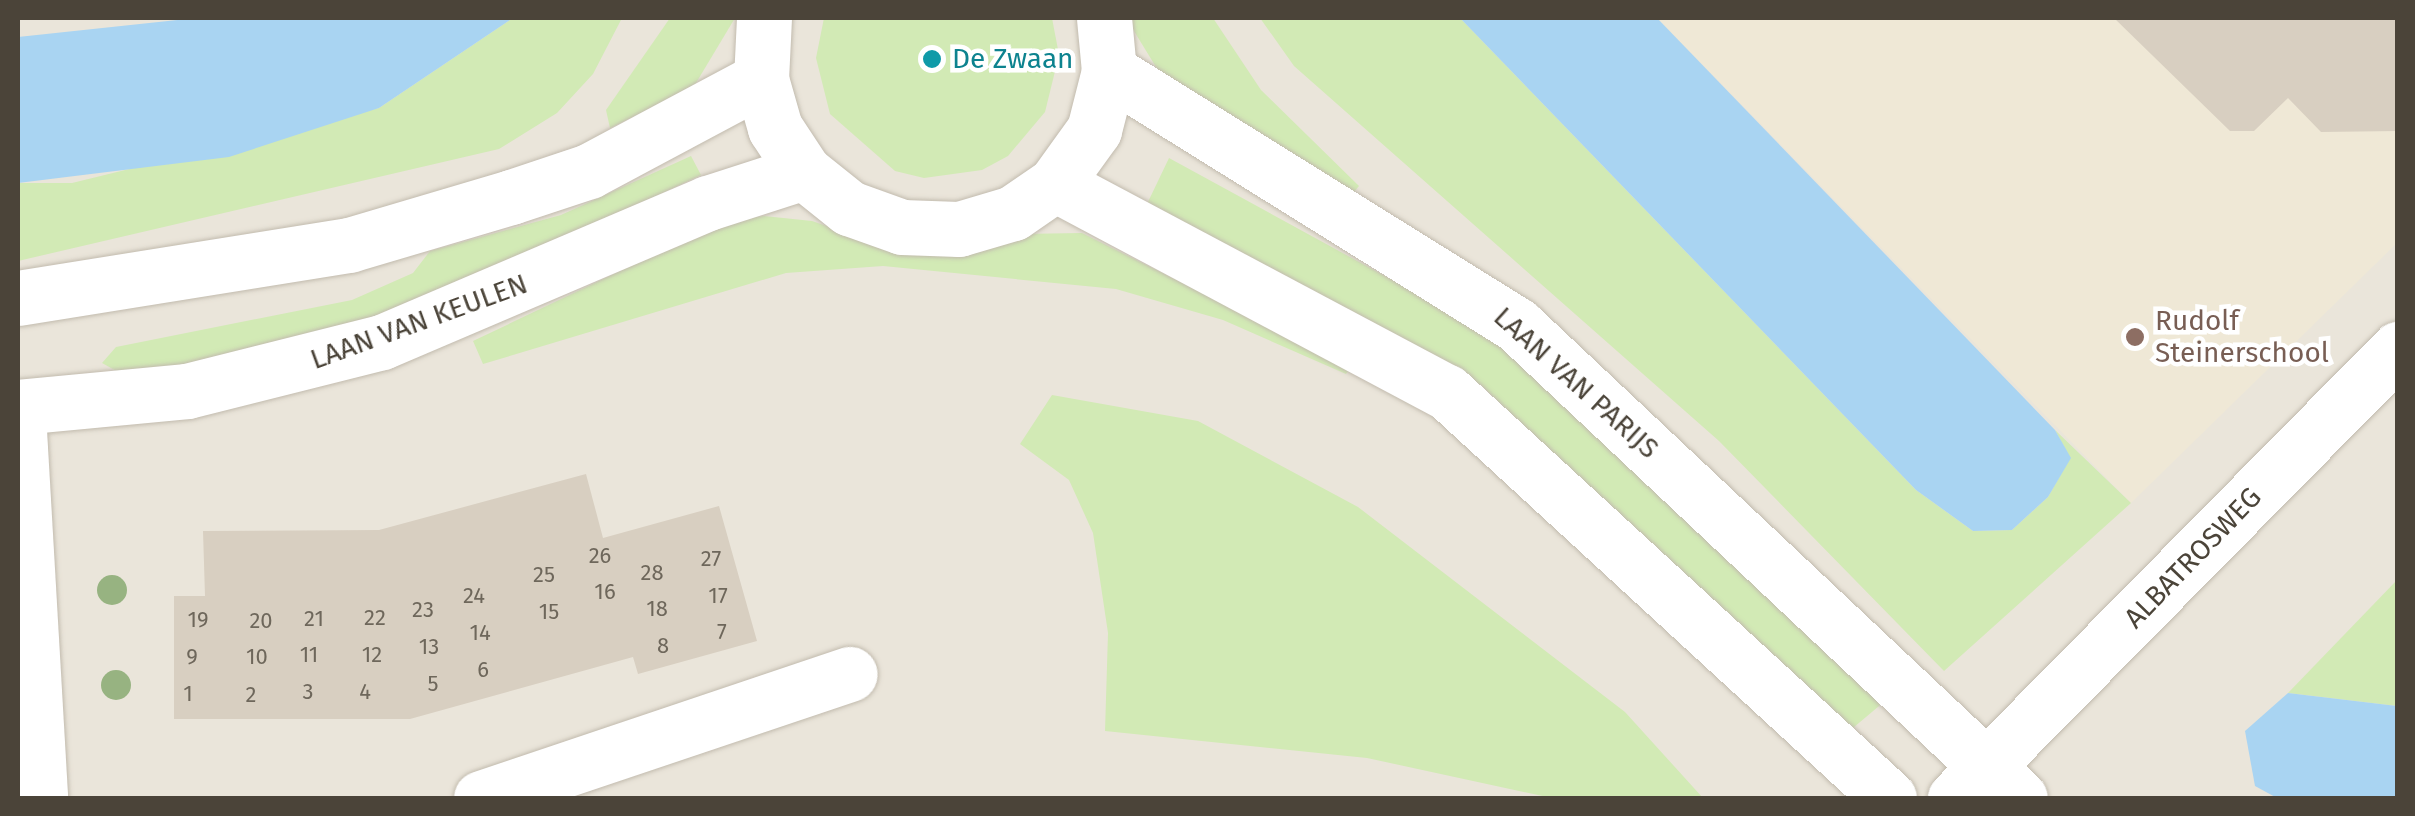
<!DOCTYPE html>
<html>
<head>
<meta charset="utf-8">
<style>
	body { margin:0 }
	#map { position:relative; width:2415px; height:816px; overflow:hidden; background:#f6f3ec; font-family:"Fira Sans",sans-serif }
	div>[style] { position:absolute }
	.residential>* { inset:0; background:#eae5da }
	.education>* { inset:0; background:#efe8d6 }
	.green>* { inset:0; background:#d2eab5 }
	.water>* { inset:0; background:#a9d4f2 }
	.building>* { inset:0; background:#d8cfc1 }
	.roads { filter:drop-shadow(0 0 2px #c2bbae) drop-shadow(0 0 2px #c2bbae) }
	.minor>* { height:55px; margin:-27.5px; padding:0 27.5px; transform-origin:27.5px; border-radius:27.5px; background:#fff }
	.trees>* { width:30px; height:30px; margin:-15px; border-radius:50%; background:#97b381 }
	.dots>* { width:28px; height:28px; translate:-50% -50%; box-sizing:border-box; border:5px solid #fff; border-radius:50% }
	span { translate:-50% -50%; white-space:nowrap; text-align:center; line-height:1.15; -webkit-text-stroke:9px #fff; paint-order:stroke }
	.number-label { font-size:22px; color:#6e675b }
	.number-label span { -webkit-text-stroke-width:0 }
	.culture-label { font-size:28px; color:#0d838f }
	.left { translate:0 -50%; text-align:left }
	.education-label { font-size:28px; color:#785e54 }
	.street-label { font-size:28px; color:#4b4439 }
	.frame { position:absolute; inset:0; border:20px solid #4b4439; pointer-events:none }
</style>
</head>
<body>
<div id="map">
	<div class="residential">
		<div style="clip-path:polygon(18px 18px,2397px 18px,2397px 798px,18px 798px)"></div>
	</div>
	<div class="education">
		<div style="clip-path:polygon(1657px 18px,2397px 18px,2397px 243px,2131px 503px)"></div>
	</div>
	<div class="green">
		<div style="clip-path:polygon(513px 18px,622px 18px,593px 74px,557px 113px,499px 149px,18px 261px,18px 183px,72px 183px,379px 108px)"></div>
		<div style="clip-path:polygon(670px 18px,735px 18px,693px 88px,610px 128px,606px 110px)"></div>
		<div style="clip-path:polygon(824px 18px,1052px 18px,1059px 55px,1045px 112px,1008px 156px,982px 170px,924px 178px,895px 171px,830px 114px,816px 58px)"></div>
		<div style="clip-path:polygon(1126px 18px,1213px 18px,1261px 90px,1359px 186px,1349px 198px,1167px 85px)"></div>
		<div style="clip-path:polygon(1260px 18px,1460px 18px,1916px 490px,1973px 531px,2012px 530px,2048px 497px,2070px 458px,2055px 430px,2131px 503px,1944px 671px,1719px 441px,1294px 66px)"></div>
		<div style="clip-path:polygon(691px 156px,701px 175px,424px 304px,185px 365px,120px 373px,102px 363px,116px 347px,352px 300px,413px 273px,430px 251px,561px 215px)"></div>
		<div style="clip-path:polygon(1169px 158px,1509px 344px,1885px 701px,1847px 733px,1481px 385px,1147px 204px)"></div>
		<div style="clip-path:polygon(764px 216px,812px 221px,910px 255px,1019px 234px,1082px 233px,1351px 367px,1346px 374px,1223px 320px,1116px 289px,883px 266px,786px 273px,483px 364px,473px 341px,725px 221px)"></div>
		<div style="clip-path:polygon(1052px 395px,1198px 421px,1358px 507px,1625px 712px,1703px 798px,1552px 798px,1367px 758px,1105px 731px,1108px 633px,1093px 533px,1069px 480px,1020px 444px)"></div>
		<div style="clip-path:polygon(2397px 580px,2397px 706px,2288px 693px)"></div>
	</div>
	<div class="water">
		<div style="clip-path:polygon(196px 18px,513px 18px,379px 108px,229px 157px,18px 183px,18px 37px)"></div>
		<div style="clip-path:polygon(1460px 18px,1657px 18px,2055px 430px,2071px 458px,2048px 497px,2012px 530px,1973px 531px,1916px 490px)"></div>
		<div style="clip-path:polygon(2288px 693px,2397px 706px,2397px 798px,2277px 798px,2255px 786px,2245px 731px)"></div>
	</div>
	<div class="building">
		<div style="clip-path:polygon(2114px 18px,2398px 18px,2398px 131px,2321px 132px,2288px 98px,2254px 131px,2230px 131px)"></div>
		<div style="clip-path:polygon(586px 474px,603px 538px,719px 506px,757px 641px,638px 674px,633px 657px,410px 719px,174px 719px,174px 596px,205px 596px,203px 531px,379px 530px)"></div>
	</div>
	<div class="roads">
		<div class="minor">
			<div style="left:764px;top:18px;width:61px;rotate:92.8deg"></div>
			<div style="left:761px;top:79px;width:51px;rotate:74.1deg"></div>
			<div style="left:775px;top:128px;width:53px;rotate:56.6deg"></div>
			<div style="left:804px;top:172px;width:58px;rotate:38.7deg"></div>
			<div style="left:849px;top:208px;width:56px;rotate:19.7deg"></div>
			<div style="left:902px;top:227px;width:57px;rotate:2deg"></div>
			<div style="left:959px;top:229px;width:56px;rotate:-16.5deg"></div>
			<div style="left:1013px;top:213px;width:51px;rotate:-34.6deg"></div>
			<div style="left:1055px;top:184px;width:67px;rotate:-54.2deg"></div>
			<div style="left:1094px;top:130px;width:61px;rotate:-75.7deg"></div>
			<div style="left:1109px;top:71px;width:53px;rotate:-95.4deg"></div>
			<div style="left:1109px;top:71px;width:481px;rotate:31.9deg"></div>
			<div style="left:1517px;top:325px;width:690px;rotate:43.24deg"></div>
			<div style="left:1055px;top:184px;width:444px;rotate:28deg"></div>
			<div style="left:1447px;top:392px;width:600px;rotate:42.57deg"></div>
			<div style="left:18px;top:298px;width:335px;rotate:-9.1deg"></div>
			<div style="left:349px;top:245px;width:169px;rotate:-16.5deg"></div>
			<div style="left:511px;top:197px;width:82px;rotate:-18.4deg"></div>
			<div style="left:589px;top:171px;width:195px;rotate:-28.1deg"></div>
			<div style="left:18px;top:407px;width:170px;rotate:-5.4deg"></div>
			<div style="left:187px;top:391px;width:201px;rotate:-14.1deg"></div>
			<div style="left:382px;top:342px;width:354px;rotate:-23.1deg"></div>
			<div style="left:708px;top:203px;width:101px;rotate:-17.9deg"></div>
			<div style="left:18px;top:413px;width:386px;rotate:86.7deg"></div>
			<div style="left:481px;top:798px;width:389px;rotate:-18.6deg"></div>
			<div style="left:1955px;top:798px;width:631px;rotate:-45.39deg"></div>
		</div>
	</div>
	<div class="trees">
		<div style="left:112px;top:590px"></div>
		<div style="left:116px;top:685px"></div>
	</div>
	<div class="dots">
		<div style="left:932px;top:59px;background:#0f9aa8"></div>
		<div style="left:2135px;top:337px;background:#8d6e63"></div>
	</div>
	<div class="number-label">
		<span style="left:600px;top:556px">26</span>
		<span style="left:711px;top:559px">27</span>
		<span style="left:652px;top:573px">28</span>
		<span style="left:544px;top:575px">25</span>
		<span style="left:605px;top:592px">16</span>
		<span style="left:474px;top:596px">24</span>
		<span style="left:718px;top:596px">17</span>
		<span style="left:657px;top:609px">18</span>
		<span style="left:423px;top:610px">23</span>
		<span style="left:549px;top:612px">15</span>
		<span style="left:375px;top:618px">22</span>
		<span style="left:314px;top:619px">21</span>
		<span style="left:198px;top:620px">19</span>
		<span style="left:261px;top:621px">20</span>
		<span style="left:722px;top:632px">7</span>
		<span style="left:480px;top:633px">14</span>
		<span style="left:663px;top:646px">8</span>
		<span style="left:429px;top:647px">13</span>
		<span style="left:309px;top:655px">11</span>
		<span style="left:372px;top:655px">12</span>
		<span style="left:192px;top:657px">9</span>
		<span style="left:257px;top:657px">10</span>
		<span style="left:483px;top:670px">6</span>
		<span style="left:433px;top:684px">5</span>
		<span style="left:308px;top:692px">3</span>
		<span style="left:365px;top:692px">4</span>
		<span style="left:188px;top:694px">1</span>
		<span style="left:251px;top:695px">2</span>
	</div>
	<div class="culture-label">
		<span class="left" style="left:952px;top:59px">De Zwaan</span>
	</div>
	<div class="education-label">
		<span class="left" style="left:2155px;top:337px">Rudolf<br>Steinerschool</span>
	</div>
	<div class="street-label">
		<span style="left:419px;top:322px;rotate:-20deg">LAAN VAN KEULEN</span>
		<span style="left:1576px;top:383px;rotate:42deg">LAAN VAN PARIJS</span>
		<span style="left:2193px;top:558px;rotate:-46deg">ALBATROSWEG</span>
	</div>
	<div class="frame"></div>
</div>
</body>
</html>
